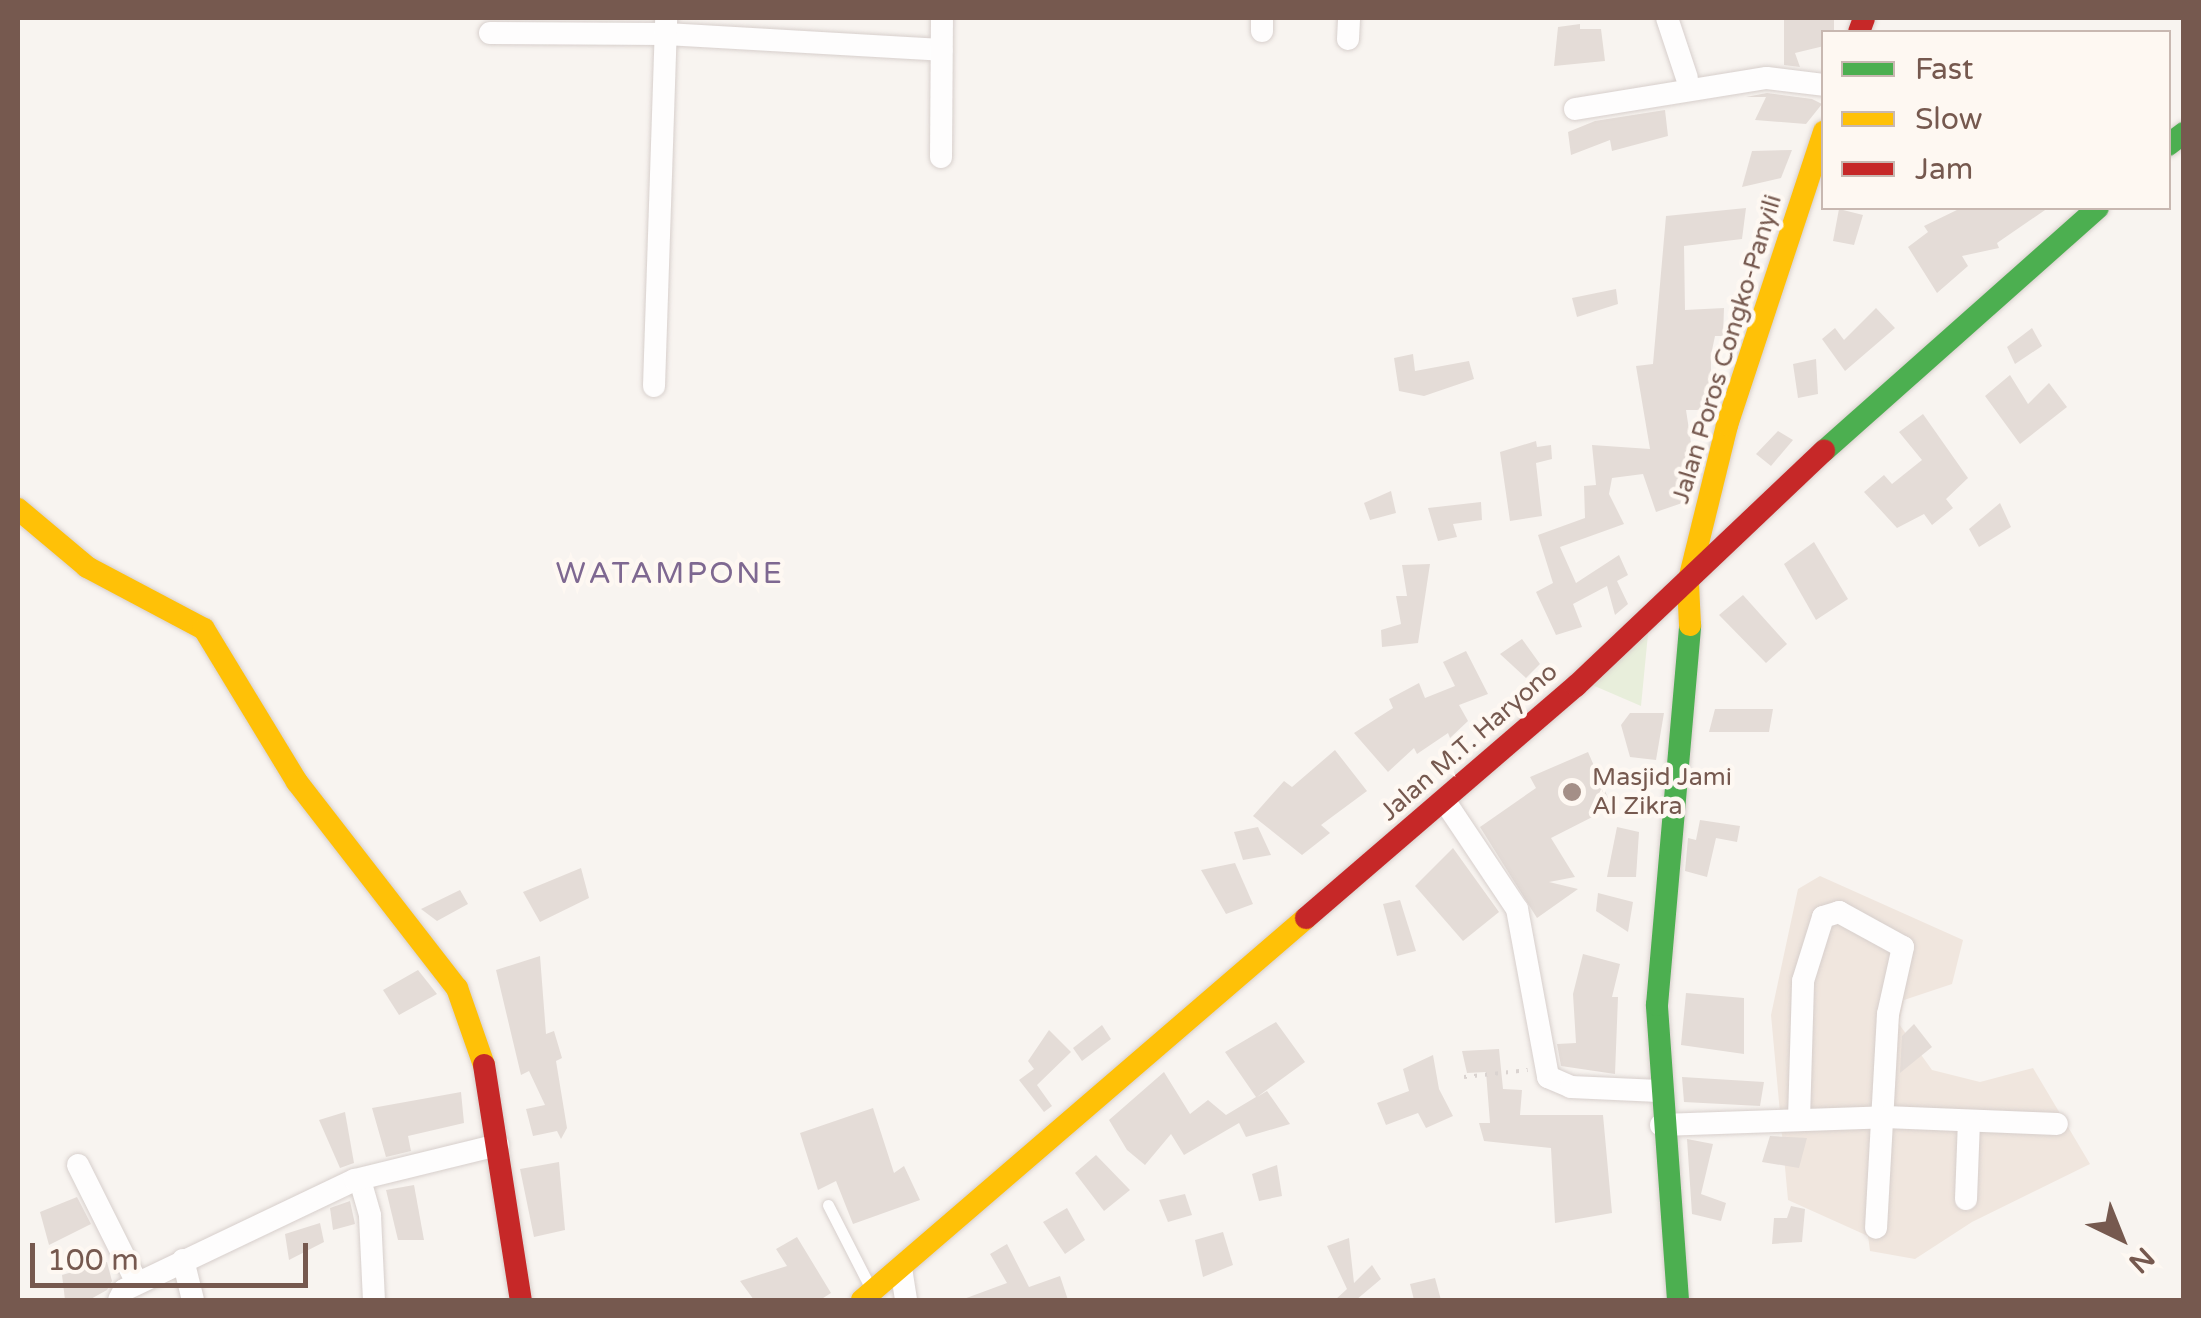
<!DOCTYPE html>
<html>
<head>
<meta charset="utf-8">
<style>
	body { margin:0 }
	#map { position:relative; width:2201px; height:1318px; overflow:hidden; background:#f8f4f0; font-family:"Varela Round",sans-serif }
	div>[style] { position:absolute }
	.residential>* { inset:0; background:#f0e6de }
	.green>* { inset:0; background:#e8eedb }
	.building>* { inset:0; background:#e4dcd7 }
	.path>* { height:4px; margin-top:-2px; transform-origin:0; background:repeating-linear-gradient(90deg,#dad3d0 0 2.5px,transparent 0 10.5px) }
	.roads { filter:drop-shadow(0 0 2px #d7cfcc) drop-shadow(0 0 2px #d7cfcc) }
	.lane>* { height:11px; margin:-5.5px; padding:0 5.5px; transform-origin:5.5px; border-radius:5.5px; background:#fefdfd }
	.street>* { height:22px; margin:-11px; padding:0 11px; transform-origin:11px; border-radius:11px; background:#fefdfd }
	.fast>* { height:22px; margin:-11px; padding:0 11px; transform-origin:11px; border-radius:11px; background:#4caf50 }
	.slow>* { height:22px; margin:-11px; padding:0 11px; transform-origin:11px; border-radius:11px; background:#ffc107 }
	.jam>* { height:22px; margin:-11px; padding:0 11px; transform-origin:11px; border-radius:11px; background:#c62828 }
	.dots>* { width:28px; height:28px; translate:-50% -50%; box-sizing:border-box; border:5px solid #fef8f2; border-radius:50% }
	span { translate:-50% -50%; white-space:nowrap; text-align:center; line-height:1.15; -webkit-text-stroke:9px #fef8f2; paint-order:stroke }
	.street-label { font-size:25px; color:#76594f }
	.poi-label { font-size:25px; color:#76594f }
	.left { translate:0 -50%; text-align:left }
	.quarter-label { font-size:30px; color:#7e6891; letter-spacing:2.5px }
	.frame { position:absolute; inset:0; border:20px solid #76594f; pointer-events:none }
	.legend { position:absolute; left:1821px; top:30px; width:350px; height:180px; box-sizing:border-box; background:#fef8f2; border:2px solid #c8b8b1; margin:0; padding:12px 18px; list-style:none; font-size:30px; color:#76594f }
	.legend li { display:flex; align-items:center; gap:20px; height:50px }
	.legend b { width:50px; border:2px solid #c8b8b1 }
	.north { position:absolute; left:2071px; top:1188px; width:100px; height:100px; -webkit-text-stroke:8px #fef8f2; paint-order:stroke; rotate:137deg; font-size:28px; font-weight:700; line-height:40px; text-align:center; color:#76594f }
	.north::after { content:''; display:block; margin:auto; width:35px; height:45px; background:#76594f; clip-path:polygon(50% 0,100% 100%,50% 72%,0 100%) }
	.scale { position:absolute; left:30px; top:1243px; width:278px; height:45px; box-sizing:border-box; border:5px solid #76594f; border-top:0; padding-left:12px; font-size:30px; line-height:35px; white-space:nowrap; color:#76594f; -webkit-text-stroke:8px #fef8f2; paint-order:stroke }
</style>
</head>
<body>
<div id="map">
	<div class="residential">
		<div style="clip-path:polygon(1820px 876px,1963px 940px,1952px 984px,1904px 1000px,1899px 1024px,1932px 1070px,1980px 1082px,2033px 1068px,2090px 1164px,1972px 1222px,1915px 1259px,1870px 1251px,1868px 1236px,1788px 1200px,1771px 1015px,1798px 889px)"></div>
	</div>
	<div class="green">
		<div style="clip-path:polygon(1648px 634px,1641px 706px,1590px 684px)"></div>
	</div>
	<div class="building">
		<div style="clip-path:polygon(1784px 18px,1834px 18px,1834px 32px,1824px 32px,1824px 46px,1795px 53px,1800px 67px,1784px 65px)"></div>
		<div style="clip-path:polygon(1580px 24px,1580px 29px,1601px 29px,1605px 61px,1554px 66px,1558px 27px)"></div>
		<div style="clip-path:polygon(1767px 93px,1812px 99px,1822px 104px,1806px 124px,1755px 120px,1766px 97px,1746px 97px)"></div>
		<div style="clip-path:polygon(1665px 110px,1668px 136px,1612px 151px,1610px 140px,1571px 155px,1568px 132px,1595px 121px)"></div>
		<div style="clip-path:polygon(1792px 150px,1781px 178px,1742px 187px,1752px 151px)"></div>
		<div style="clip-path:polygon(1746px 208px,1742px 239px,1684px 246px,1685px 310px,1724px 308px,1723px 336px,1715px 336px,1711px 355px,1711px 410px,1686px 410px,1695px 469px,1681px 470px,1688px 501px,1656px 512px,1643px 474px,1612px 478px,1609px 494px,1624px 524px,1560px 547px,1576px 583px,1619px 555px,1628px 575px,1617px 581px,1628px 604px,1615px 615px,1607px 586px,1573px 604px,1582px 627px,1556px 635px,1536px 592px,1553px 583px,1538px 535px,1585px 518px,1584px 486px,1596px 485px,1592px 445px,1650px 449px,1636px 366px,1653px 364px,1666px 216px)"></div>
		<div style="clip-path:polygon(1961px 208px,2048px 208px,1997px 243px,1999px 248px,1962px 256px,1968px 266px,1937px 293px,1908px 247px,1928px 232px,1924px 226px)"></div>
		<div style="clip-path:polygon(1839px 209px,1863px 215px,1854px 245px,1833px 241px)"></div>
		<div style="clip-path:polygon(1616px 289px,1618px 304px,1577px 317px,1572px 298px)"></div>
		<div style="clip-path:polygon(1876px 308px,1895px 328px,1845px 371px,1822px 339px,1835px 328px,1844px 340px)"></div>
		<div style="clip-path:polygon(2032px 328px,2042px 346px,2015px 364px,2007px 347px)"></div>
		<div style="clip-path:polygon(1413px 354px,1415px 371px,1469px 361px,1474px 379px,1424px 396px,1399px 391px,1394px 358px)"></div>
		<div style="clip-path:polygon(1816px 359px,1818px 394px,1798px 398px,1793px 364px)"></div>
		<div style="clip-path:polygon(2010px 375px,2028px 404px,2049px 383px,2067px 407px,2020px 444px,1985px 396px)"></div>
		<div style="clip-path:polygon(1923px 414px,1968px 478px,1946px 499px,1953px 508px,1932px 525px,1924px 514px,1897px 528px,1864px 492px,1884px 475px,1892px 484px,1922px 460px,1899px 432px)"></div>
		<div style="clip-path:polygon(1778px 431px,1793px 440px,1771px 466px,1756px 454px)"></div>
		<div style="clip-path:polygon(1536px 441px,1537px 447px,1551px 445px,1552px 459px,1536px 463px,1542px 516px,1510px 521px,1500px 452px)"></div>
		<div style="clip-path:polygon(1391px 491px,1396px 513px,1370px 520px,1364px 503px)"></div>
		<div style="clip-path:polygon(1481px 502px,1482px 520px,1453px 524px,1457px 537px,1438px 541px,1428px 508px)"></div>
		<div style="clip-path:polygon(2000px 503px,2011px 527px,1979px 547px,1969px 529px)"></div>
		<div style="clip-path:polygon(1814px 542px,1848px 599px,1816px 620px,1784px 564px)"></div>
		<div style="clip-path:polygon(1430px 564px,1418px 643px,1382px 647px,1381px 630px,1401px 624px,1396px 596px,1407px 596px,1402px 565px)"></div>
		<div style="clip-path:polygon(1743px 595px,1787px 644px,1766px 663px,1719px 615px)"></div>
		<div style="clip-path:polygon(1522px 639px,1540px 664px,1526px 678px,1500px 654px)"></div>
		<div style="clip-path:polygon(1466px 651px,1488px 694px,1459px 705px,1468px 721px,1450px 738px,1448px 733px,1417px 754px,1414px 748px,1388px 772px,1354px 733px,1393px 708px,1389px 699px,1419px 683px,1425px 698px,1455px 686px,1443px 662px)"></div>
		<div style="clip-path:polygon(1715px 709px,1773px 709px,1769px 732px,1709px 732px)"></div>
		<div style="clip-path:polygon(1630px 713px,1664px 713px,1656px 760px,1630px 757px,1621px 725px)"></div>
		<div style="clip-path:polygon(1335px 750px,1367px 791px,1321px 825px,1330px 833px,1302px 855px,1253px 816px,1284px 781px,1292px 787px)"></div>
		<div style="clip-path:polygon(1588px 752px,1612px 807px,1551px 838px,1575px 877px,1549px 882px,1578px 889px,1537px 918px,1480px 827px,1536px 788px,1530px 777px)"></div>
		<div style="clip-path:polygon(1700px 820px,1740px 826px,1737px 842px,1716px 838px,1707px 877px,1685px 871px,1688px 838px,1696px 840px)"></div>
		<div style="clip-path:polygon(1258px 827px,1271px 855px,1243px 860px,1234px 832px)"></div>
		<div style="clip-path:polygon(1617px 827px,1639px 832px,1636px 877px,1607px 877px)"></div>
		<div style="clip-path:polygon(1453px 848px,1499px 912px,1463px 941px,1415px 886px)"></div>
		<div style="clip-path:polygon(1235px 863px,1253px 904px,1226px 914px,1201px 870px)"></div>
		<div style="clip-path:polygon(581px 868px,589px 898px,540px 922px,523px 892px)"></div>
		<div style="clip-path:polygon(460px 890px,468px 904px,437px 921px,421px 909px)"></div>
		<div style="clip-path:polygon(1598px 893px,1633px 902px,1628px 932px,1596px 911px)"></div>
		<div style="clip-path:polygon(1400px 900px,1416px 951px,1397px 956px,1383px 904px)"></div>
		<div style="clip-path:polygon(1583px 954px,1620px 964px,1612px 997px,1618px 997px,1615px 1074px,1561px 1066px,1557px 1044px,1576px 1043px,1573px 994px)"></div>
		<div style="clip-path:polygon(540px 956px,546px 1034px,554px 1031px,562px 1058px,556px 1061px,567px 1128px,561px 1139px,557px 1131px,533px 1136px,526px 1109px,545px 1105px,529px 1071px,521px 1075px,496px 970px)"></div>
		<div style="clip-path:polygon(418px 970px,437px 994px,399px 1015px,383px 990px)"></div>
		<div style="clip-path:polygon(1686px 993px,1744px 998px,1744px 1054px,1681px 1045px)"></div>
		<div style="clip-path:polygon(1276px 1022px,1305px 1062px,1257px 1097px,1267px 1091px,1290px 1124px,1246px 1137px,1239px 1123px,1184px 1155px,1171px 1134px,1145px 1165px,1127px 1150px,1109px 1120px,1164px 1072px,1190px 1114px,1208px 1100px,1226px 1115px,1256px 1097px,1225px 1052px)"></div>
		<div style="clip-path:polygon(1914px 1024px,1932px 1047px,1900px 1073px,1902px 1036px)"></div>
		<div style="clip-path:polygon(1102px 1025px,1111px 1039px,1082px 1061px,1073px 1048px)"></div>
		<div style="clip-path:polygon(1049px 1030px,1071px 1052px,1037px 1085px,1052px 1106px,1044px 1112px,1019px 1080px,1034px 1069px,1028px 1061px)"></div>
		<div style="clip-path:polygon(1499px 1049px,1503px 1089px,1522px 1090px,1520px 1115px,1603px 1115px,1612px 1213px,1555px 1223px,1551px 1148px,1484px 1141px,1479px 1123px,1490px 1123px,1486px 1072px,1467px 1073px,1462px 1051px)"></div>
		<div style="clip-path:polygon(1433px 1055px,1439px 1089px,1453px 1116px,1426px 1128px,1418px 1113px,1386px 1125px,1377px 1103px,1409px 1091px,1403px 1069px)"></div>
		<div style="clip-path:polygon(1682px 1077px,1764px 1082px,1760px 1106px,1684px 1102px)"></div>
		<div style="clip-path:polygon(461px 1092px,464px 1123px,408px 1136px,411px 1151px,386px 1157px,372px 1108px)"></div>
		<div style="clip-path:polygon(873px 1108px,894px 1173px,904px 1166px,920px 1200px,853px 1224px,836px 1181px,818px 1190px,800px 1133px)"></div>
		<div style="clip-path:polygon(345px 1112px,354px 1163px,340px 1168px,319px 1120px)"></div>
		<div style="clip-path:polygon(1770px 1136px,1807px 1138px,1799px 1168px,1762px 1162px)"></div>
		<div style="clip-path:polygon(1687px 1139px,1713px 1144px,1701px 1194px,1726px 1203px,1721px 1221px,1692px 1214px)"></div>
		<div style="clip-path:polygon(1096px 1155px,1130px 1190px,1104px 1211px,1075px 1173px)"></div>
		<div style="clip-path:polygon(559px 1162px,565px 1230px,534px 1237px,520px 1169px)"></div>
		<div style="clip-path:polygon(1277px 1165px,1282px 1196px,1259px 1201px,1252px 1174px)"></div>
		<div style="clip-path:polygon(414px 1185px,424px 1240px,398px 1240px,386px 1190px)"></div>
		<div style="clip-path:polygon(1185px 1194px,1192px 1215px,1168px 1222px,1159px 1200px)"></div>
		<div style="clip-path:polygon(77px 1197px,91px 1224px,49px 1245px,40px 1212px)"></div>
		<div style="clip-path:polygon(350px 1201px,355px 1224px,333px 1230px,330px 1208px)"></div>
		<div style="clip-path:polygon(1791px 1206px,1805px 1209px,1802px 1242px,1772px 1244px,1774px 1218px,1787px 1218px)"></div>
		<div style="clip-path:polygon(1067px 1208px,1085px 1240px,1065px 1254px,1043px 1222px)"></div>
		<div style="clip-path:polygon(320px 1223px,324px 1242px,289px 1260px,285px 1234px)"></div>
		<div style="clip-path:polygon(1223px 1232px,1233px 1265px,1203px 1277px,1195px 1240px)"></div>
		<div style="clip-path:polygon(797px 1237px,831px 1293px,820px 1300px,754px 1300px,740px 1281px,787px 1266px,776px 1249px)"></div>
		<div style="clip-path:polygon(1349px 1238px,1354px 1283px,1372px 1265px,1381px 1279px,1356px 1300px,1335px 1300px,1347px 1289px,1327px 1246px)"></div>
		<div style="clip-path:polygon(1007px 1244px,1029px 1287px,1060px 1276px,1068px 1300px,961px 1300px,1007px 1283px,990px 1254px)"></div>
		<div style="clip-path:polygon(107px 1262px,112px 1281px,107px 1290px,89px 1300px,65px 1300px,62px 1275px)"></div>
		<div style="clip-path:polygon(1435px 1278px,1441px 1300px,1414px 1300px,1410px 1284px)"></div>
	</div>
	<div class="path">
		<div style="left:1464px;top:1077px;width:64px;rotate:-6.2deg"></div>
	</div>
	<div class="roads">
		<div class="lane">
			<div style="left:828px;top:1205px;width:88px;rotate:62.9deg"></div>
		</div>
		<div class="street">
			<div style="left:1667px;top:18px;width:63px;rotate:71.6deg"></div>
			<div style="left:1262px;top:31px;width:13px;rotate:-90deg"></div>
			<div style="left:490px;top:33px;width:176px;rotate:0.3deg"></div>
			<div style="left:666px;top:34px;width:276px;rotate:3.3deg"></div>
			<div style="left:1348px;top:39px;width:21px;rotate:-87deg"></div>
			<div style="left:1575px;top:109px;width:194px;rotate:-9.2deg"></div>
			<div style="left:1767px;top:78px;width:57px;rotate:7deg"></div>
			<div style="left:941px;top:157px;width:139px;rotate:-89.6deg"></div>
			<div style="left:654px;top:386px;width:368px;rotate:-88.1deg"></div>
			<div style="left:1444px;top:800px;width:131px;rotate:56.2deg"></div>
			<div style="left:1517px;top:909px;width:171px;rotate:79.5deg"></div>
			<div style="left:1548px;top:1077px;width:25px;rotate:23deg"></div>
			<div style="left:1571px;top:1087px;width:88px;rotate:2.6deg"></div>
			<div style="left:1799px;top:1119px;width:138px;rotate:-88.3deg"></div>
			<div style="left:1803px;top:981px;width:67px;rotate:-72.6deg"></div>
			<div style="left:1823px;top:917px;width:17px;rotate:-17deg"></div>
			<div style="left:1839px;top:912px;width:73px;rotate:28.7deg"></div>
			<div style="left:1903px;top:947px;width:69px;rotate:102.6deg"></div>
			<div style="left:1888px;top:1014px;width:214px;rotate:93.2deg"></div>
			<div style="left:1661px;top:1125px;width:224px;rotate:-2deg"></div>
			<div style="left:1885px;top:1117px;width:172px;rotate:2.3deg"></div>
			<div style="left:78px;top:1165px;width:132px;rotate:63.4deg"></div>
			<div style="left:360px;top:1180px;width:37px;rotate:74deg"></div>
			<div style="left:370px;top:1216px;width:84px;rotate:87.3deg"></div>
			<div style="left:1966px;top:1199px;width:78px;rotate:-87.8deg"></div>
			<div style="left:183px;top:1260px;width:41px;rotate:76deg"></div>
			<div style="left:901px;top:1268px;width:32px;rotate:81deg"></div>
			<div style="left:119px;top:1300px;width:11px;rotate:-63deg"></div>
			<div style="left:124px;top:1290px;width:256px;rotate:-25.5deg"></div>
			<div style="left:355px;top:1180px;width:147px;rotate:-13.8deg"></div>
		</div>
		<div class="fast">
			<div style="left:2168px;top:145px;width:20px;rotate:-37deg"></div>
			<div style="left:1824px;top:451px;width:366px;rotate:-41.6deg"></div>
			<div style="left:1678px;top:1300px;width:296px;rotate:-94.1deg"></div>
			<div style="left:1657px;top:1005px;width:381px;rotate:-85deg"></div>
		</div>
		<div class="slow">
			<div style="left:18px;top:509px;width:90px;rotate:40deg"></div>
			<div style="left:87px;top:567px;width:132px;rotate:27.9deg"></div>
			<div style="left:204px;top:629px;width:179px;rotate:58.7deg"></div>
			<div style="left:297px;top:782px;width:261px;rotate:52.2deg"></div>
			<div style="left:457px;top:988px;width:82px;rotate:70.7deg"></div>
			<div style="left:1690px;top:625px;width:41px;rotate:-92.8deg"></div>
			<div style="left:1688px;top:584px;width:164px;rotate:-76.2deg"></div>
			<div style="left:1727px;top:425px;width:309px;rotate:-71.7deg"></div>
			<div style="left:862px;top:1300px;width:586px;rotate:-40.71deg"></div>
		</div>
		<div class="jam">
			<div style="left:1859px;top:32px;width:15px;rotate:-70deg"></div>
			<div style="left:1306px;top:918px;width:356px;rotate:-40.7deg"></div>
			<div style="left:1576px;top:686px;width:342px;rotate:-43.5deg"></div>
			<div style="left:484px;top:1065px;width:238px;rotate:81.1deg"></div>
		</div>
	</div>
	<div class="dots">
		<div style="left:1572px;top:792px;background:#a48f87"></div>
	</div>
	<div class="street-label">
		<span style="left:1727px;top:349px;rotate:-73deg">Jalan Poros Congko-Panyili</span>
		<span style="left:1469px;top:742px;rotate:-41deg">Jalan M.T. Haryono</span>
	</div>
	<div class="poi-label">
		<span class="left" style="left:1592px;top:792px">Masjid Jami<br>Al Zikra</span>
	</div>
	<div class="quarter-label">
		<span style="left:670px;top:574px">WATAMPONE</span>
	</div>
	<div class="frame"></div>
	<ul class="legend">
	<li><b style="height:12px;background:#4caf50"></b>Fast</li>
	<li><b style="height:12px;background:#ffc107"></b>Slow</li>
	<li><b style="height:12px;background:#c62828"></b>Jam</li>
	</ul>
	<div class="north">N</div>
	<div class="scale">100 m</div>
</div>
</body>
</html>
